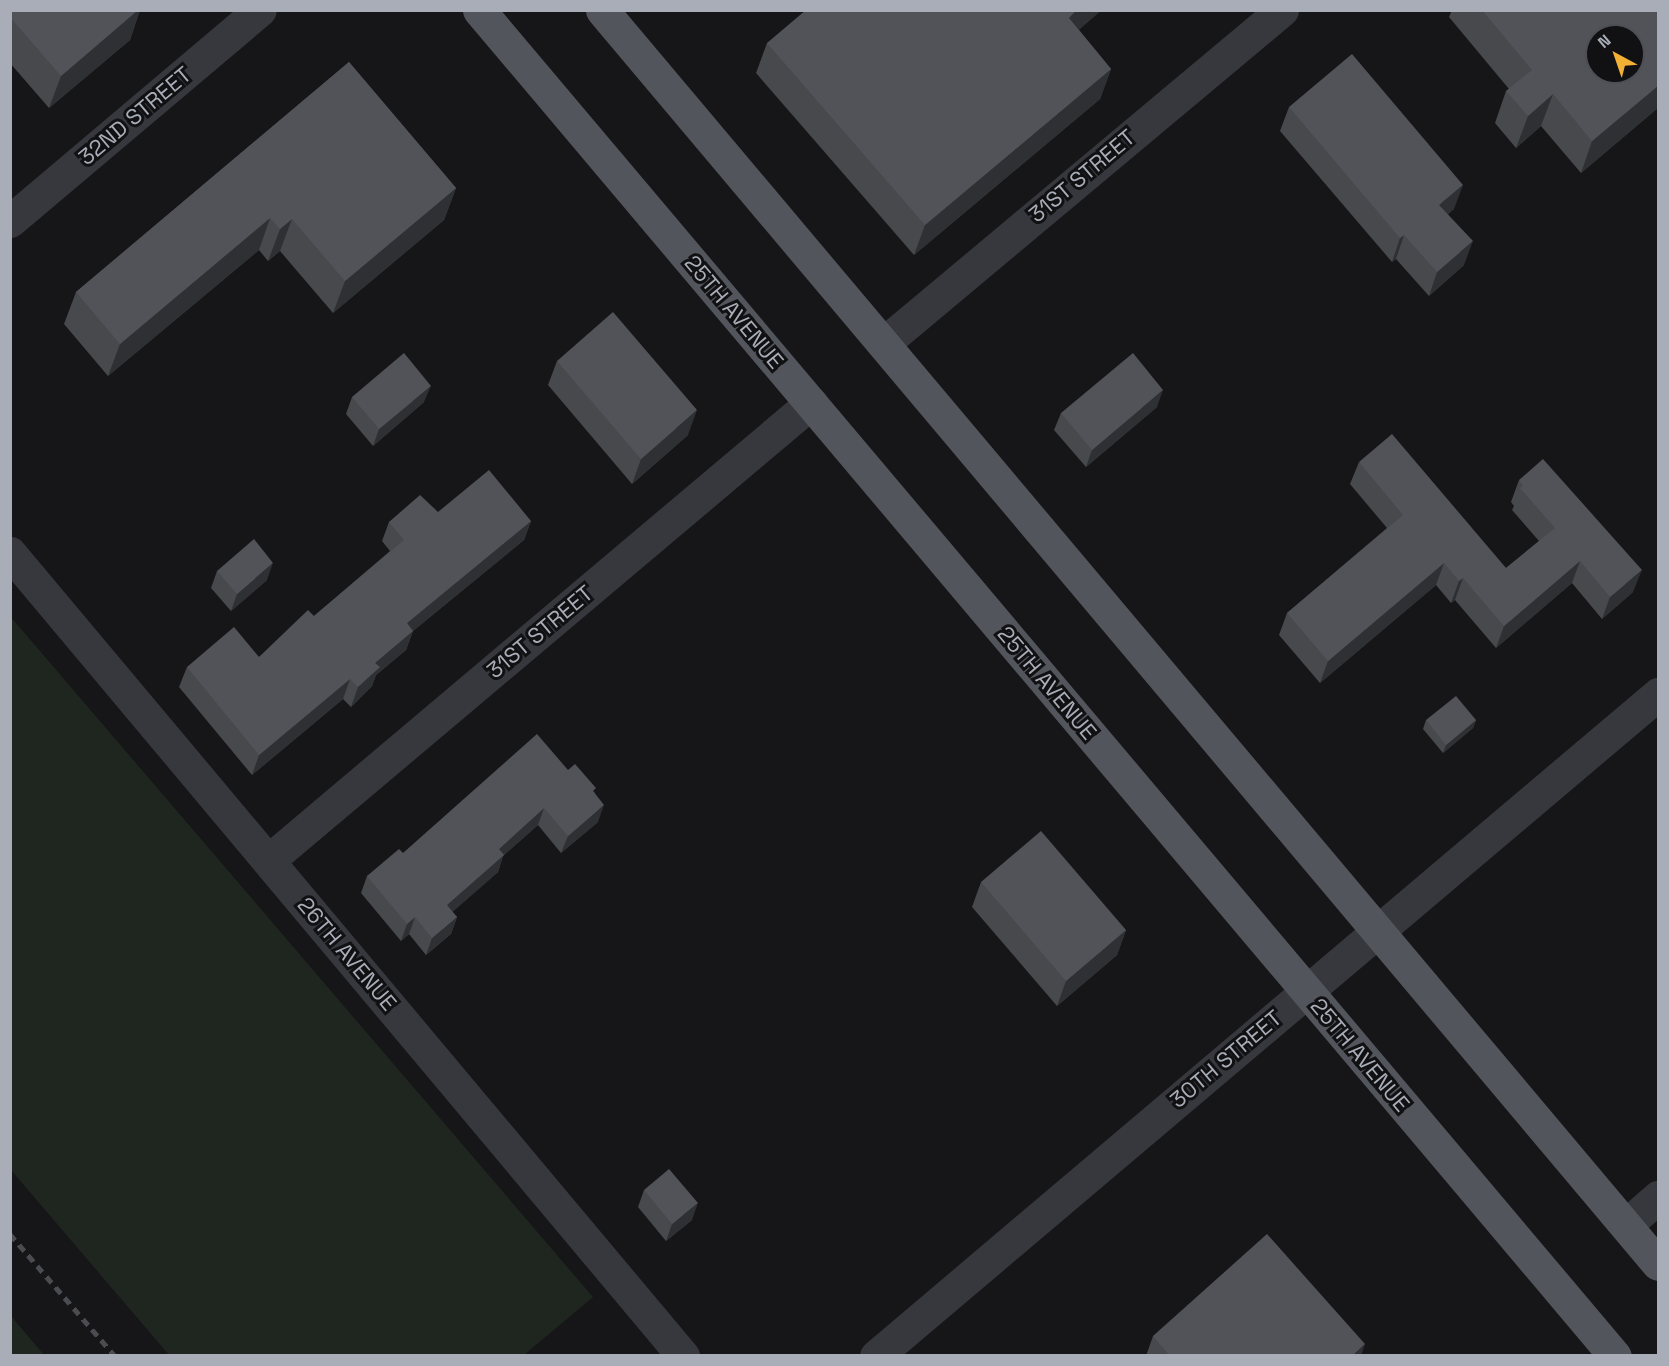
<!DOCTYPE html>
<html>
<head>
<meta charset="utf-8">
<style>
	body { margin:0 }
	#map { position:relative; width:1669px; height:1366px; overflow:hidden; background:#161618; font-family:"Space Grotesk",sans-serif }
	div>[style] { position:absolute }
	.green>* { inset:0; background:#1e261f }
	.minor>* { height:33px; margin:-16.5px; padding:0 16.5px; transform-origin:16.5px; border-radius:16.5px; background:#37383d }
	.major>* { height:33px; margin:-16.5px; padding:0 16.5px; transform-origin:16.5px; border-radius:16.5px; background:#53555c }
	.rail>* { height:4.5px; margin-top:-2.25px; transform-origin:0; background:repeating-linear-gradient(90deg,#4a4c52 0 8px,transparent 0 14px) }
	.wall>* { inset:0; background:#47494d }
	.shaded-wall>* { inset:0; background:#2f3033 }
	.building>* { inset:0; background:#525359 }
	span { translate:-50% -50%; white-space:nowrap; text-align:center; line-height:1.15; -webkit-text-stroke:6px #111113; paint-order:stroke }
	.street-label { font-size:22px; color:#a8adb8 }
	.frame { position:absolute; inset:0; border:12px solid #a8adb8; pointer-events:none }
	.north { position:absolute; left:1585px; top:24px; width:60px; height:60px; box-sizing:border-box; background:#111113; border:2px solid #4d4f55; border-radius:50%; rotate:320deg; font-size:16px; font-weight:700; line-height:24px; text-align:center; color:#a8adb8 }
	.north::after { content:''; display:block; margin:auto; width:21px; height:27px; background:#f2b134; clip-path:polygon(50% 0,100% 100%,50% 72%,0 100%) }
</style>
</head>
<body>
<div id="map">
	<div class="green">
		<div style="clip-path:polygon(10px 616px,593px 1297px,524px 1355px,169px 1355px,11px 1170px)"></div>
		<div style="clip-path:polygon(10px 1316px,11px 1316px,44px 1355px,11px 1355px)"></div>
	</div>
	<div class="minor">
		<div style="left:10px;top:221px;width:327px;rotate:-40.2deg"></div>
		<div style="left:884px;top:343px;width:519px;rotate:-39.92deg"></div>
		<div style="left:10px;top:553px;width:1048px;rotate:50.03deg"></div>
		<div style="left:269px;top:860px;width:709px;rotate:-40.14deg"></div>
		<div style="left:1626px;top:1225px;width:43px;rotate:-41.2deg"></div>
		<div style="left:876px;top:1356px;width:1025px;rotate:-40.25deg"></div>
	</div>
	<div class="major">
		<div style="left:479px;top:10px;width:1761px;rotate:49.84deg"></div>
		<div style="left:602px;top:10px;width:1639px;rotate:49.9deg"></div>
	</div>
	<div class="rail">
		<div style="left:10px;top:1234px;width:161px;rotate:49.3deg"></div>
	</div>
	<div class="wall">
		<div style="clip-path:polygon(10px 10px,140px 10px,130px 40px,49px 108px,10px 63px)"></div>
		<div style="clip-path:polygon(1452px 10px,1659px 10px,1659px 107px,1581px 173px,1541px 126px,1516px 148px,1495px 123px,1506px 91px,1509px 89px,1449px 17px)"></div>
		<div style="clip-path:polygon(1079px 30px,1111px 69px,1100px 99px,914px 255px,756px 73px,767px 43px)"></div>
		<div style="clip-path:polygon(349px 62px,456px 188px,444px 220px,333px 313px,280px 251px,268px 261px,259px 250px,108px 376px,64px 324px,76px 292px)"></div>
		<div style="clip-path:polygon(1289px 107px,1454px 209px,1448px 214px,1464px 265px,1429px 296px,1396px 259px,1392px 262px,1280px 131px)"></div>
		<div style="clip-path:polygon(557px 361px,688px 435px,632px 484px,548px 385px)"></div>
		<div style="clip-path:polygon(352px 397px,424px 402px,373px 446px,346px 414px)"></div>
		<div style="clip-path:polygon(1157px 407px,1086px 467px,1054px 430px,1061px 413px)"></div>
		<div style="clip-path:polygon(1359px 462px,1506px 568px,1539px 541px,1512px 510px,1514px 506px,1511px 502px,1519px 480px,1633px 592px,1602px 619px,1572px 583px,1496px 648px,1455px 600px,1451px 603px,1436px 585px,1320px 683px,1279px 635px,1287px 613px,1387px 528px,1350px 484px)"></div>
		<div style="clip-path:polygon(438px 512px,531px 521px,524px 540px,413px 631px,406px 650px,376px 675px,372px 686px,351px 707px,343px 699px,252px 775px,179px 687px,187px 667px,259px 657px,314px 616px,390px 551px,382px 541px,389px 522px)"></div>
		<div style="clip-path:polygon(217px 571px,267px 580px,231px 611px,211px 588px)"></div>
		<div style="clip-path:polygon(1426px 720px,1476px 720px,1473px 728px,1443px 753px,1423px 729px)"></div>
		<div style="clip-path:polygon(568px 770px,595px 793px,598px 822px,561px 853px,538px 825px,503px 856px,498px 872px,452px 912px,457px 917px,451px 934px,426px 955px,409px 934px,401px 941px,361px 893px,367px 876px,403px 853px)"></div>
		<div style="clip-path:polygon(981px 882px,1126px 930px,1117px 955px,1057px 1006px,972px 907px)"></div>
		<div style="clip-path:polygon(644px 1190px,692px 1220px,666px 1241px,638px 1207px)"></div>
		<div style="clip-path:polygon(1153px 1336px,1361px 1356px,1146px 1356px)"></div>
	</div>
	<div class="shaded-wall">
		<div style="clip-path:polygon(138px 10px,140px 10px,130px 40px,49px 108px,61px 76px)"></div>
		<div style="clip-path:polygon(1077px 10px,1102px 10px,1058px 48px,1069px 18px)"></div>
		<div style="clip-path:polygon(1111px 69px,1100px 99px,914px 255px,925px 225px)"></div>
		<div style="clip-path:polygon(1659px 85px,1659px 107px,1581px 173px,1592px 141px)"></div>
		<div style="clip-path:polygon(1553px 94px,1541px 126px,1516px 148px,1528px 116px)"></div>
		<div style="clip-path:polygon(1463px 185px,1454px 209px,1430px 229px,1439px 205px)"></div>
		<div style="clip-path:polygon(456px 188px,444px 220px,333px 313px,345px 281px)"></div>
		<div style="clip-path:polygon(270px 218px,259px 250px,108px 376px,120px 344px)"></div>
		<div style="clip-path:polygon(292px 219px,280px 251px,268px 261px,280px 229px)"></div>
		<div style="clip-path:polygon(1404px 235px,1396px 259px,1392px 262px,1400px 238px)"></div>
		<div style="clip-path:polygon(1473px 241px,1464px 265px,1429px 296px,1437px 272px)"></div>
		<div style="clip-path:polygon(431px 386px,424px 402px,373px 446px,379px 429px)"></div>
		<div style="clip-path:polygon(1163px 390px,1157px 407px,1086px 467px,1092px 450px)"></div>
		<div style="clip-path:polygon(697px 410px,688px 435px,632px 484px,641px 459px)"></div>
		<div style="clip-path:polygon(531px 521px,524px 540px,413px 631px,406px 650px,376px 675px,372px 686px,351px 707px,358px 687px,375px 663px,407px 623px)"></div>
		<div style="clip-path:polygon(1580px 561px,1572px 583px,1496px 648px,1504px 626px)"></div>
		<div style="clip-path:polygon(273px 563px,267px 580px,231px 611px,237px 594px)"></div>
		<div style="clip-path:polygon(1444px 563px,1436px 585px,1320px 683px,1328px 661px)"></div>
		<div style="clip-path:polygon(1642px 570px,1633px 592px,1602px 619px,1610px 597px)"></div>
		<div style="clip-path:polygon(1463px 578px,1455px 600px,1451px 603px,1459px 581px)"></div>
		<div style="clip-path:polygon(350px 679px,343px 699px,252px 775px,259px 755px)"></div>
		<div style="clip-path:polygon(1476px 720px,1473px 728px,1443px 753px,1446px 745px)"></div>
		<div style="clip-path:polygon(604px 805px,598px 822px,561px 853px,568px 836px)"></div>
		<div style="clip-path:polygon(544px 808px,538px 825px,503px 856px,498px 872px,441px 922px,447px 905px,499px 849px)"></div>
		<div style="clip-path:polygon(415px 917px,409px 934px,401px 941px,407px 924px)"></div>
		<div style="clip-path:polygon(457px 917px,451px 934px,426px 955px,432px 938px)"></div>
		<div style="clip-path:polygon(1126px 930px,1117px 955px,1057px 1006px,1066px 981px)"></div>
		<div style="clip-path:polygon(698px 1203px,692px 1220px,666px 1241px,672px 1224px)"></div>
		<div style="clip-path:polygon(1365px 1344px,1361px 1356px,1352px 1356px)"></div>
	</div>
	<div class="building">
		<div style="clip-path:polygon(10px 10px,138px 10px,61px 76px,10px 17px)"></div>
		<div style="clip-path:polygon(806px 10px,1077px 10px,1069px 18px,1111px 69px,925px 225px,767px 43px)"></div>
		<div style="clip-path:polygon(evenodd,1482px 10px,1659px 10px,1659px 85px,1592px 141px,1553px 94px,1528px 116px,1506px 91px,1532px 70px,1482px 10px,1597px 36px,1633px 36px,1633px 72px,1597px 72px,1597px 36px)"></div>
		<div style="clip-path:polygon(1352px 54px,1463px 185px,1439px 205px,1473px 241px,1437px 272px,1404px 235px,1400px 238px,1289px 107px)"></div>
		<div style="clip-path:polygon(349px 62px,456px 188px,345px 281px,292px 219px,280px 229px,270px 218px,120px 344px,76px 292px)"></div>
		<div style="clip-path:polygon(613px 312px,697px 410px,641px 459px,557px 361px)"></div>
		<div style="clip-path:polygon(404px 353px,431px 386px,379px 429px,352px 397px)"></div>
		<div style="clip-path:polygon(1133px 353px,1163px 390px,1092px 450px,1061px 413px)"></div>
		<div style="clip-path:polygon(1392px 434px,1506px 568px,1555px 528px,1520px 488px,1523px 486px,1519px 480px,1543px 459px,1642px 570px,1610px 597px,1580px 561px,1504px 626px,1463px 578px,1459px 581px,1444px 563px,1328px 661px,1287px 613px,1403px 515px,1359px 462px)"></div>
		<div style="clip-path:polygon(489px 470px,531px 521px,407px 623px,413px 631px,375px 663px,380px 667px,358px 687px,350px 679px,259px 755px,187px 667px,234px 627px,259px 657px,308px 610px,314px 616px,404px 540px,389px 522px,420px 495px,438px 512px)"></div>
		<div style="clip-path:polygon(254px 539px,273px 563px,237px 594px,217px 571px)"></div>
		<div style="clip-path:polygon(1456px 696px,1476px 720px,1446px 745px,1426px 720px)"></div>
		<div style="clip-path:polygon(537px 734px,568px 770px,575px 764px,596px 788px,593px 791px,604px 805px,568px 836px,544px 808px,499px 849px,504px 855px,447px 905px,457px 917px,432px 938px,415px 917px,407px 924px,367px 876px,399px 849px,403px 853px)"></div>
		<div style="clip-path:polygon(1041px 831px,1126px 930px,1066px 981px,981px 882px)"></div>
		<div style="clip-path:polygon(669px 1169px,698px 1203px,672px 1224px,644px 1190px)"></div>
		<div style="clip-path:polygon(1267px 1234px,1365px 1344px,1352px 1356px,1170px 1356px,1153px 1336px)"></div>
	</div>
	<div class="street-label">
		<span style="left:135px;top:116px;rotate:-40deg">32ND STREET</span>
		<span style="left:1082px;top:176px;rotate:-40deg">31ST STREET</span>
		<span style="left:734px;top:312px;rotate:50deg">25TH AVENUE</span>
		<span style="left:540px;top:632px;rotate:-40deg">31ST STREET</span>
		<span style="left:1047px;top:683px;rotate:50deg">25TH AVENUE</span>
		<span style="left:347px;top:954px;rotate:50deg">26TH AVENUE</span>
		<span style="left:1360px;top:1055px;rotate:50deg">25TH AVENUE</span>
		<span style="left:1226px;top:1059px;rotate:-40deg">30TH STREET</span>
	</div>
	<div class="frame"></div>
	<div class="north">N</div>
</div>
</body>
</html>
